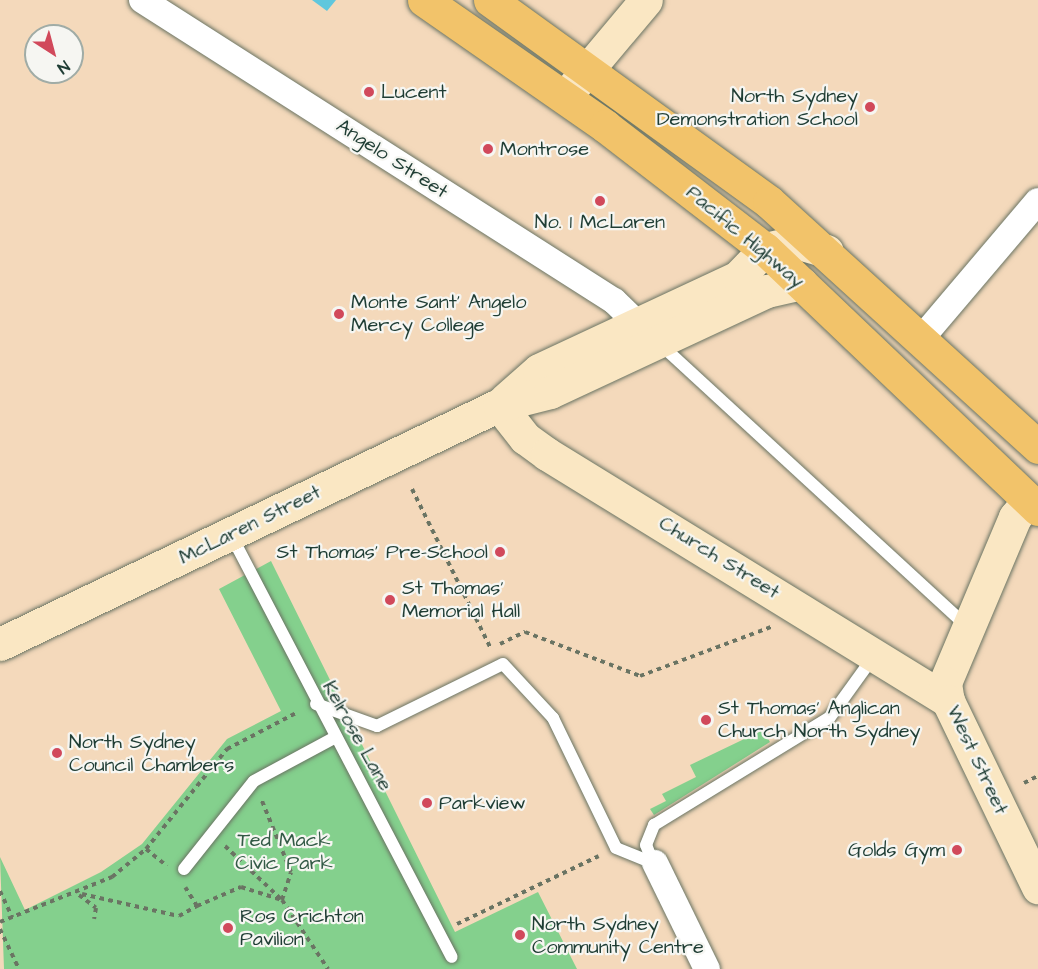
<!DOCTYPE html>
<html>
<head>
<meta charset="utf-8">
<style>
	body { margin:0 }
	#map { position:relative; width:1038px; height:969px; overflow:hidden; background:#f4d9bb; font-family:"Architects Daughter",sans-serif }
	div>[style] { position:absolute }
	.green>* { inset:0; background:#84d08d }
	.water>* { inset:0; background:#60c7dd }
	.path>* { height:4px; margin-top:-2px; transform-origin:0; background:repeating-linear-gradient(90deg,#6a7463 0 4.5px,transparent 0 9px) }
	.roads { filter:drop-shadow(0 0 2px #6a7463) drop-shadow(0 0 2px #6a7463) }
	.lane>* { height:12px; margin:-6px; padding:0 6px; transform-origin:6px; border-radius:6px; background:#fff }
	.street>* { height:26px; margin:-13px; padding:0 13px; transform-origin:13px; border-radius:13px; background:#fff }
	.secondary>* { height:33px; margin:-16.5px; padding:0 16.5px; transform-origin:16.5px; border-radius:16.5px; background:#fae7c3 }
	.primary>* { height:33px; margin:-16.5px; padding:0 16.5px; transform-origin:16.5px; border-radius:16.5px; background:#f2c36a }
	.dots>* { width:16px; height:16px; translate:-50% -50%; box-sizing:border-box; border:3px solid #f6f6f2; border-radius:50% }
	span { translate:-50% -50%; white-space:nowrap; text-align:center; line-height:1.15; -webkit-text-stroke:4.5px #f6f6f2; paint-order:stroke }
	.poi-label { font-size:20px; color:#1f3d34 }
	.left { translate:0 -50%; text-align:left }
	.right { translate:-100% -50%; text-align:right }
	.street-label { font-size:20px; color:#1f3d34 }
	.park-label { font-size:20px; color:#335a46 }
	.north { position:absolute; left:24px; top:24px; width:60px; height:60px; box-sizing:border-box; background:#f6f6f2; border:2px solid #a0aca6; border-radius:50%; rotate:144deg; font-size:16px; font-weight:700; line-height:24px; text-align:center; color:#1f3d34 }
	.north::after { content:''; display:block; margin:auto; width:21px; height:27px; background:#d1495b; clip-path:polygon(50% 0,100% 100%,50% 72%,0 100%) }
</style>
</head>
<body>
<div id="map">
	<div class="green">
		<div style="clip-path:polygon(271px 561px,455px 932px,538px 892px,577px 969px,4px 969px,0 857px,25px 910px,101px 872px,142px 844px,227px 739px,281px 711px,219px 589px)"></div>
		<div style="clip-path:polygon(763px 730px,770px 742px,654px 815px,650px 809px,666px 801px,662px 794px,696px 777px,690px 765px)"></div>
	</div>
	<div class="water">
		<div style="clip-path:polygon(312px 0,336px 0,327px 11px)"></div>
	</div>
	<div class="path">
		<div style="left:412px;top:489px;width:178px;rotate:63.7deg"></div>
		<div style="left:500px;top:644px;width:28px;rotate:-26deg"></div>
		<div style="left:525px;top:632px;width:123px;rotate:20.9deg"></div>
		<div style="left:640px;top:676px;width:140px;rotate:-20.5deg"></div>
		<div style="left:1024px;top:783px;width:16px;rotate:-27deg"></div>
		<div style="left:225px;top:846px;width:79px;rotate:43.5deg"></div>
		<div style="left:282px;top:900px;width:83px;rotate:56.3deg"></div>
		<div style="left:146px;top:849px;width:27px;rotate:39deg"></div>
		<div style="left:0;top:891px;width:29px;rotate:65deg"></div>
		<div style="left:82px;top:894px;width:99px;rotate:12.8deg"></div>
		<div style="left:179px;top:916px;width:21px;rotate:-29deg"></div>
		<div style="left:197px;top:906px;width:22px;rotate:-122deg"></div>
		<div style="left:79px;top:895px;width:21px;rotate:37deg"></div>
		<div style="left:96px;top:908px;width:11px;rotate:100deg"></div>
		<div style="left:197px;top:906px;width:48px;rotate:-23.4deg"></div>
		<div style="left:241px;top:887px;width:43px;rotate:17.6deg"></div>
		<div style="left:282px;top:900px;width:29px;rotate:-72deg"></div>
		<div style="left:291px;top:872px;width:77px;rotate:-112.2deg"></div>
		<div style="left:0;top:922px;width:121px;rotate:-21.9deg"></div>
		<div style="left:112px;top:877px;width:44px;rotate:-39.5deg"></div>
		<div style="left:146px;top:849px;width:129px;rotate:-51deg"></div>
		<div style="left:227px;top:749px;width:80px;rotate:-27.5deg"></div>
		<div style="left:457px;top:924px;width:157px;rotate:-25.6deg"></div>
		<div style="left:0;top:929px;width:44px;rotate:64.6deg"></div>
	</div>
	<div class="roads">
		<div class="lane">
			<div style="left:660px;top:344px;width:415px;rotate:42.6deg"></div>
			<div style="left:231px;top:535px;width:476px;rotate:62.4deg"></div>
			<div style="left:316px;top:704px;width:65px;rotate:19.8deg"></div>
			<div style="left:377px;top:726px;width:140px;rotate:-26.2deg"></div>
			<div style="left:503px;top:664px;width:74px;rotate:47.2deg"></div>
			<div style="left:553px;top:718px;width:144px;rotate:64.1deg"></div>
			<div style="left:616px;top:848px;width:37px;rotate:22deg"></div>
			<div style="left:653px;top:863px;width:19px;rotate:-111deg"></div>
			<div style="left:646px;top:845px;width:22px;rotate:-68deg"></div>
			<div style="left:654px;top:825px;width:206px;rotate:-31.5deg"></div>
			<div style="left:830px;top:717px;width:75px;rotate:-54.2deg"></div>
			<div style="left:184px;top:869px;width:112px;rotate:-51.5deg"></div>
			<div style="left:254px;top:781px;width:91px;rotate:-28.3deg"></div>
		</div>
		<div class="street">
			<div style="left:142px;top:0;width:560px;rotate:32.53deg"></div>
			<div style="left:614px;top:301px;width:33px;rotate:44deg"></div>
			<div style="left:920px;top:340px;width:182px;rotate:-49.7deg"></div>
			<div style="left:655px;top:863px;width:118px;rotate:63.9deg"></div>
		</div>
		<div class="secondary">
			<div style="left:568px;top:93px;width:121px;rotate:-50deg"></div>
			<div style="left:505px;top:400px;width:45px;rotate:-41.4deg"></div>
			<div style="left:539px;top:370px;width:220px;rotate:-25deg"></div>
			<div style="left:738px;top:277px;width:39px;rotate:-46deg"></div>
			<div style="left:765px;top:249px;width:31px;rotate:-13deg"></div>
			<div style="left:795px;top:242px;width:33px;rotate:16deg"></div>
			<div style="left:499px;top:405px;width:42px;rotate:51.8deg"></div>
			<div style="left:525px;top:438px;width:27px;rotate:36deg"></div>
			<div style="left:547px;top:454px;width:471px;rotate:31.6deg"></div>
			<div style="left:1028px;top:501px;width:21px;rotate:129deg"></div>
			<div style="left:1015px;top:517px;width:180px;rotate:112.9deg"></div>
			<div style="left:945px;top:683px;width:18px;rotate:81deg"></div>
			<div style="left:948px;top:701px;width:207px;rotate:64.2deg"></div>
			<div style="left:0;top:644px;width:553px;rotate:-25.59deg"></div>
			<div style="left:499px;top:405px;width:53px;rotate:-14.3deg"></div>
			<div style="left:550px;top:392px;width:239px;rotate:-25deg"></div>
			<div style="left:767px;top:291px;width:35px;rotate:-13deg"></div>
		</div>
		<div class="primary">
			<div style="left:424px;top:0;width:221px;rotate:34.8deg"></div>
			<div style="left:605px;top:126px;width:202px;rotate:37.6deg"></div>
			<div style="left:765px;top:249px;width:377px;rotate:43.6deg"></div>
			<div style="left:490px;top:0;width:344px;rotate:35.9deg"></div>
			<div style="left:769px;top:202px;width:364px;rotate:42.3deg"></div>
		</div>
	</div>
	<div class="dots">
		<div style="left:369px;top:92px;background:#d1495b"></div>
		<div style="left:870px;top:107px;background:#d1495b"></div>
		<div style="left:488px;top:149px;background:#d1495b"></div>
		<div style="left:600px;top:201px;background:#d1495b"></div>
		<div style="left:339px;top:314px;background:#d1495b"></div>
		<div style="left:500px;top:552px;background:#d1495b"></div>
		<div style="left:390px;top:600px;background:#d1495b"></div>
		<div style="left:706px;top:720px;background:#d1495b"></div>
		<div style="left:57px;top:753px;background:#d1495b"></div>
		<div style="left:427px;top:803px;background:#d1495b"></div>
		<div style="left:957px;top:850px;background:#d1495b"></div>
		<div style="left:228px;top:928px;background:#d1495b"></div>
		<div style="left:520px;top:935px;background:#d1495b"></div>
	</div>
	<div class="poi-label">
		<span class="left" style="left:381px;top:92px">Lucent</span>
		<span class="right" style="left:858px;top:108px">North Sydney<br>Demonstration School</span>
		<span class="left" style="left:500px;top:149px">Montrose</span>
		<span style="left:600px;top:222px">No. 1 McLaren</span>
		<span class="left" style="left:351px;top:314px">Monte Sant' Angelo<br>Mercy College</span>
		<span class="right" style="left:488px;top:552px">St Thomas' Pre-School</span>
		<span class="left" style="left:402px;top:600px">St Thomas'<br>Memorial Hall</span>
		<span class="left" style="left:718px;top:720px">St Thomas' Anglican<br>Church North Sydney</span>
		<span class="left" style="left:69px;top:754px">North Sydney<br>Council Chambers</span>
		<span class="left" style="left:439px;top:803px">Parkview</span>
		<span class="right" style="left:945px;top:850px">Golds Gym</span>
		<span class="left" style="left:240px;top:928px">Ros Crichton<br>Pavilion</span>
		<span class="left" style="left:532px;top:936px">North Sydney<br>Community Centre</span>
	</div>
	<div class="street-label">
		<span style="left:392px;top:159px;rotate:33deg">Angelo Street</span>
		<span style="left:745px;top:237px;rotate:40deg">Pacific Highway</span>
		<span style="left:250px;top:525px;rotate:-26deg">McLaren Street</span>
		<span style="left:719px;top:558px;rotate:32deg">Church Street</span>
		<span style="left:357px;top:736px;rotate:61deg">Kelrose Lane</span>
		<span style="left:977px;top:760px;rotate:65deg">West Street</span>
	</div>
	<div class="park-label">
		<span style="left:284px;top:852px">Ted Mack<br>Civic Park</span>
	</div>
	<div class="north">N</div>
</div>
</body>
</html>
